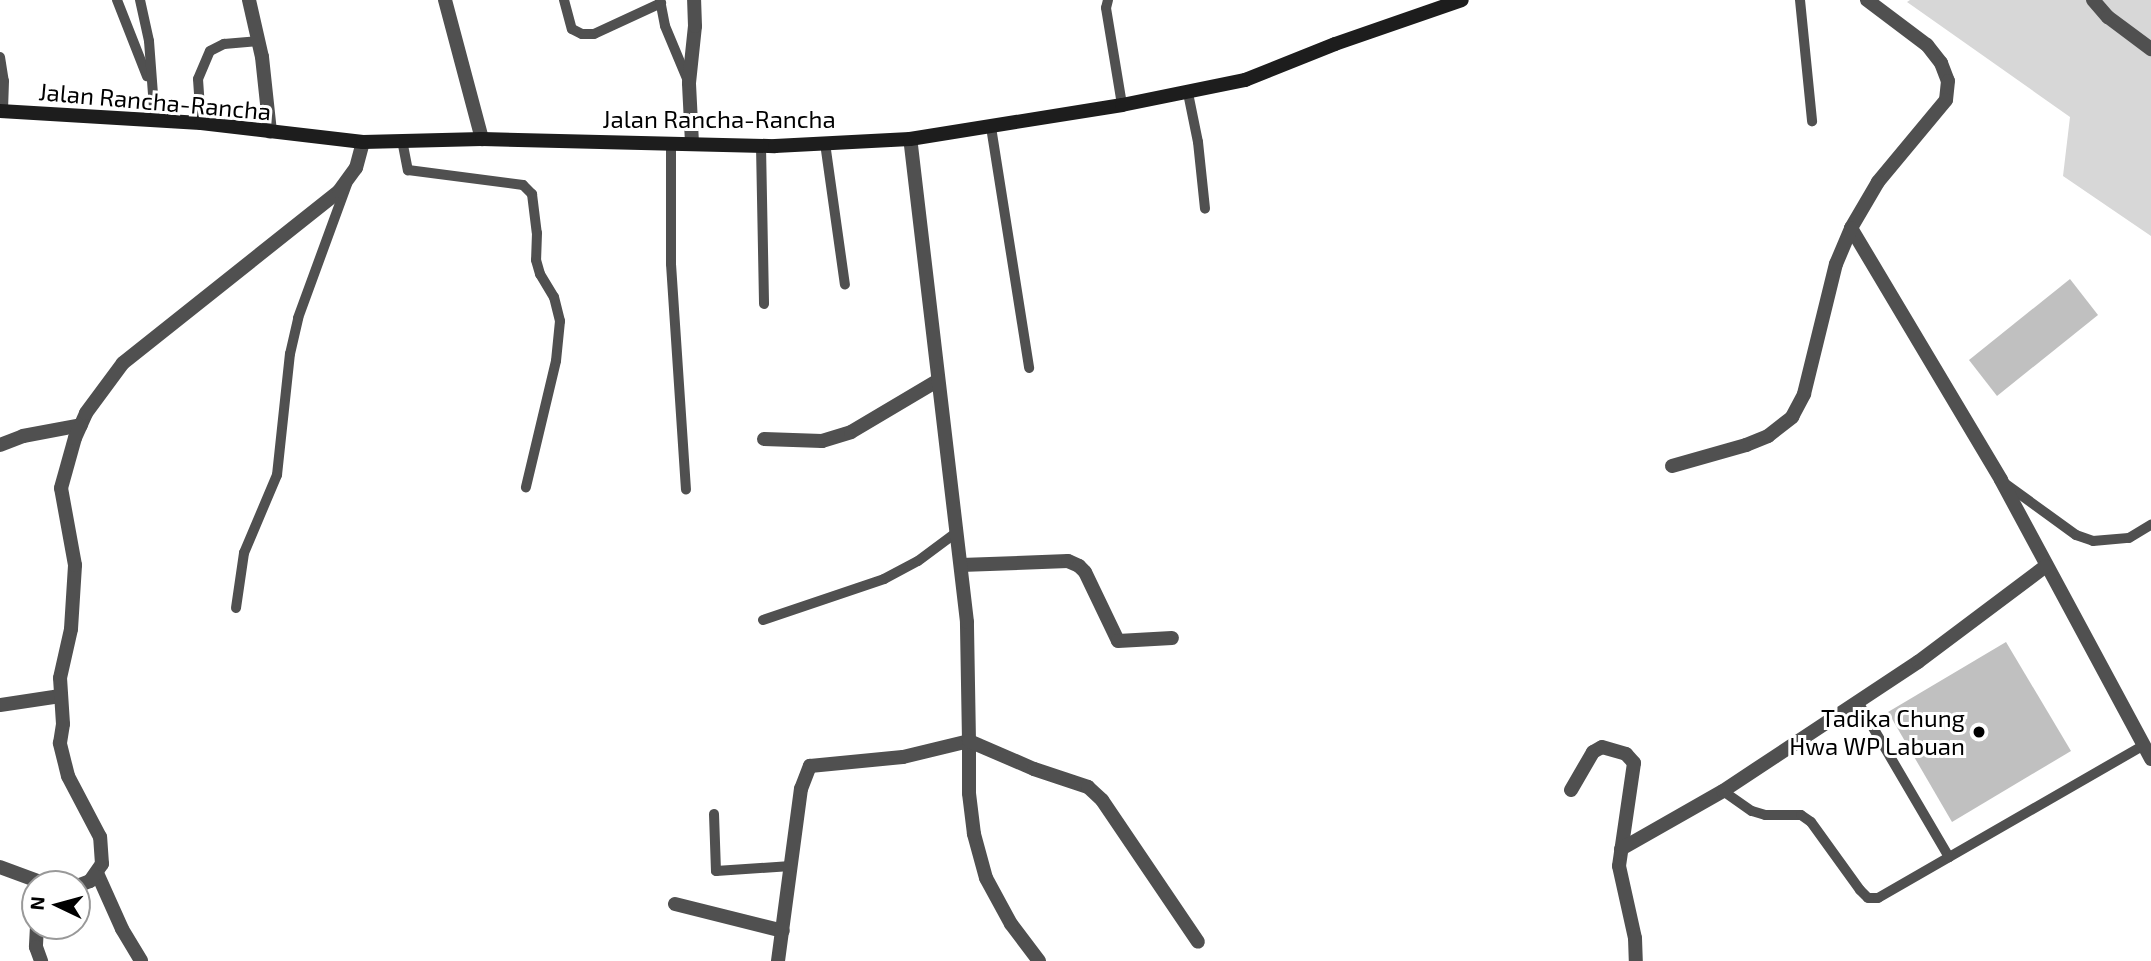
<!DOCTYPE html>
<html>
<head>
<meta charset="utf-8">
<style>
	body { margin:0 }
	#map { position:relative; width:2151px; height:961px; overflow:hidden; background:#fff; font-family:"Exo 2",sans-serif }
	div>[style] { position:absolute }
	.green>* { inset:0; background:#d7d7d7 }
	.building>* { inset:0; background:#c0c0c0 }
	.lane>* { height:10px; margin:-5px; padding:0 5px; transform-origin:5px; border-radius:5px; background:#505050 }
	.street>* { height:14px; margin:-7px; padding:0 7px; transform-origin:7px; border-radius:7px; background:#505050 }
	.secondary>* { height:14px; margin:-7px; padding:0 7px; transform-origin:7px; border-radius:7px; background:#1d1d1d }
	.dots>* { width:19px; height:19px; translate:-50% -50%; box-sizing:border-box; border:4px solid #fff; border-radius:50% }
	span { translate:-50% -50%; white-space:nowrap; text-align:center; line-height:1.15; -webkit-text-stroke:6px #fff; paint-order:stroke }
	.street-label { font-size:24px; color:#000 }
	.poi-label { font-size:24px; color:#000 }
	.right { translate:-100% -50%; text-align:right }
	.north { position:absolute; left:21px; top:870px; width:70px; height:70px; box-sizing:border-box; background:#fff; border:2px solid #999; border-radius:50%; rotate:275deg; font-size:19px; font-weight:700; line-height:28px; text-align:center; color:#000 }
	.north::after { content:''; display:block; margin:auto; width:24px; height:32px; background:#000; clip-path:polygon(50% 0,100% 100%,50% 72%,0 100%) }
</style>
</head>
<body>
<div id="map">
	<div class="green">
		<div style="clip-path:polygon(1910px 0,2151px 0,2151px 236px,2063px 176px,2070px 117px,1907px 2px)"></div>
	</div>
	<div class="building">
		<div style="clip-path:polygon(2070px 279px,2098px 315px,1997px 396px,1969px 360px)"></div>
		<div style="clip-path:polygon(2006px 642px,2071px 751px,1952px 822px,1888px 712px)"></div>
	</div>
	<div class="lane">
		<div style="left:117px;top:0;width:82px;rotate:68.5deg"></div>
		<div style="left:140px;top:0;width:42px;rotate:77.6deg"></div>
		<div style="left:149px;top:41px;width:80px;rotate:85.7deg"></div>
		<div style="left:564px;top:0;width:30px;rotate:75deg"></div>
		<div style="left:572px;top:29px;width:11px;rotate:27deg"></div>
		<div style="left:582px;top:34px;width:12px"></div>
		<div style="left:594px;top:34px;width:74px;rotate:-24.8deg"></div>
		<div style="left:660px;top:0;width:26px;rotate:79deg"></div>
		<div style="left:665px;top:26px;width:60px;rotate:67.3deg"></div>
		<div style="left:1108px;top:0;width:8px;rotate:104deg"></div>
		<div style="left:1106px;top:8px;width:98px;rotate:80.6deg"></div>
		<div style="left:1800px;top:0;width:122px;rotate:84.3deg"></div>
		<div style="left:0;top:57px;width:24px;rotate:81deg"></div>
		<div style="left:4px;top:81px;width:30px;rotate:92deg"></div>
		<div style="left:1188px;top:93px;width:50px;rotate:78.5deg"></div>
		<div style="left:1198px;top:142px;width:67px;rotate:84deg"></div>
		<div style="left:201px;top:123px;width:44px;rotate:-93.9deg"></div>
		<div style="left:198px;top:79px;width:30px;rotate:-67deg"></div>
		<div style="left:210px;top:51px;width:16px;rotate:-27deg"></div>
		<div style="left:224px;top:44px;width:34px;rotate:-5deg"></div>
		<div style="left:991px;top:127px;width:244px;rotate:81deg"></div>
		<div style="left:402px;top:140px;width:31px;rotate:79deg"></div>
		<div style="left:408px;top:170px;width:116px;rotate:7.4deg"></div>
		<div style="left:523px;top:185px;width:13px;rotate:45deg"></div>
		<div style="left:532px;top:194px;width:39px;rotate:83deg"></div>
		<div style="left:537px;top:233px;width:27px;rotate:92deg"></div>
		<div style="left:536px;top:260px;width:15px;rotate:74deg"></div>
		<div style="left:540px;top:274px;width:27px;rotate:59deg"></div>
		<div style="left:554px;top:297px;width:25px;rotate:76deg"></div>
		<div style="left:560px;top:321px;width:40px;rotate:95.7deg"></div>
		<div style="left:556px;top:361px;width:130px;rotate:103.4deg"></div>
		<div style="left:671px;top:143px;width:121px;rotate:90deg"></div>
		<div style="left:671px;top:264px;width:226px;rotate:86.2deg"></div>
		<div style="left:825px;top:143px;width:143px;rotate:82deg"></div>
		<div style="left:761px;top:146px;width:158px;rotate:88.9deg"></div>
		<div style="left:2003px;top:482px;width:90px;rotate:36deg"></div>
		<div style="left:2076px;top:535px;width:18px;rotate:19deg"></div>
		<div style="left:2093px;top:541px;width:36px;rotate:-5deg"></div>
		<div style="left:2129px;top:538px;width:26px;rotate:-31deg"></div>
		<div style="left:236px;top:608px;width:56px;rotate:-81.7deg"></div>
		<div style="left:244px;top:553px;width:85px;rotate:-67.1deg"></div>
		<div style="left:277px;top:475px;width:122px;rotate:-83.9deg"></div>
		<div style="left:290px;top:354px;width:37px;rotate:-77deg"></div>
		<div style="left:298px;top:318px;width:143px;rotate:-69.9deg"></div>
		<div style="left:763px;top:620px;width:128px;rotate:-18.7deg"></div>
		<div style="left:884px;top:579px;width:38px;rotate:-28deg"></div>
		<div style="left:918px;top:561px;width:49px;rotate:-36.6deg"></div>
		<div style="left:1858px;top:702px;width:180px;rotate:59.6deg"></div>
		<div style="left:1723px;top:791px;width:35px;rotate:35deg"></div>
		<div style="left:1752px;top:811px;width:14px;rotate:17deg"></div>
		<div style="left:1765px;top:815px;width:36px"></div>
		<div style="left:1801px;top:815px;width:12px;rotate:35deg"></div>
		<div style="left:1811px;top:822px;width:84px;rotate:54.2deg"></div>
		<div style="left:1860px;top:890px;width:11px;rotate:45deg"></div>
		<div style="left:1868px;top:898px;width:10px"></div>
		<div style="left:1878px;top:898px;width:307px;rotate:-29.9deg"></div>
		<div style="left:714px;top:814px;width:57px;rotate:88deg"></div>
		<div style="left:716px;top:871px;width:75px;rotate:-3.8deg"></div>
	</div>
	<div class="street">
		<div style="left:249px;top:0;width:58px;rotate:77.2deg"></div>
		<div style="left:262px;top:57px;width:75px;rotate:83.9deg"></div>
		<div style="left:445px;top:0;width:144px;rotate:75.1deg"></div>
		<div style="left:1867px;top:0;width:75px;rotate:36.9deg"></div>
		<div style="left:1927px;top:45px;width:23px;rotate:52deg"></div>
		<div style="left:1941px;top:63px;width:19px;rotate:69deg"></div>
		<div style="left:1948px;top:81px;width:19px;rotate:96deg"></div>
		<div style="left:1946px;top:100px;width:107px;rotate:129.7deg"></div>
		<div style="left:1878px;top:182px;width:53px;rotate:120.4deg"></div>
		<div style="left:1851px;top:228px;width:293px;rotate:59.2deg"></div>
		<div style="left:2001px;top:480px;width:317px;rotate:61.7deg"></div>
		<div style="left:2093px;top:0;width:23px;rotate:49deg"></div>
		<div style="left:2108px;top:17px;width:54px;rotate:36.7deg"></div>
		<div style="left:692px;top:143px;width:60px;rotate:-92.9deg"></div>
		<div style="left:689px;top:83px;width:57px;rotate:-84deg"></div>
		<div style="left:695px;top:26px;width:26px;rotate:-92deg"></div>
		<div style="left:764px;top:439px;width:58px;rotate:2deg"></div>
		<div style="left:822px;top:441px;width:30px;rotate:-17deg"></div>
		<div style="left:851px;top:432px;width:100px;rotate:-30.7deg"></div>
		<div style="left:0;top:445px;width:25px;rotate:-21deg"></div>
		<div style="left:23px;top:436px;width:59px;rotate:-10.7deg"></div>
		<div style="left:1672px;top:466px;width:77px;rotate:-15.8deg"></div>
		<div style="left:1746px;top:445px;width:24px;rotate:-22deg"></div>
		<div style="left:1768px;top:436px;width:31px;rotate:-38deg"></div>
		<div style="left:1792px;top:417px;width:26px;rotate:-62deg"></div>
		<div style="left:1804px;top:394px;width:134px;rotate:-76.2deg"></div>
		<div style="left:1836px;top:264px;width:39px;rotate:-67deg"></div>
		<div style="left:961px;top:565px;width:107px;rotate:-2.1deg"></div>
		<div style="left:1068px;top:561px;width:12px;rotate:24deg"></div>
		<div style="left:1079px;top:566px;width:8px;rotate:45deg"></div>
		<div style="left:1085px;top:572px;width:76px;rotate:64.4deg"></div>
		<div style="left:1118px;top:641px;width:54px;rotate:-3.2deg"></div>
		<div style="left:0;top:705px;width:61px;rotate:-8.5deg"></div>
		<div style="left:1571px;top:790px;width:44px;rotate:-59.9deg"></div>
		<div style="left:1593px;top:752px;width:10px;rotate:-29deg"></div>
		<div style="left:1602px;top:747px;width:25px;rotate:16deg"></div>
		<div style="left:1626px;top:754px;width:12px;rotate:48deg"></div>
		<div style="left:1634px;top:763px;width:104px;rotate:98.3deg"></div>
		<div style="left:1619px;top:866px;width:74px;rotate:77.5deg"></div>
		<div style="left:1635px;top:938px;width:23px;rotate:88deg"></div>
		<div style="left:1621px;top:849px;width:117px;rotate:-29.6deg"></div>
		<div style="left:1723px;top:791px;width:234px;rotate:-33.5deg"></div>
		<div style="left:1918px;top:662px;width:160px;rotate:-36.9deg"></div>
		<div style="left:0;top:867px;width:49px;rotate:20.3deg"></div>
		<div style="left:97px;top:873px;width:61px;rotate:65.9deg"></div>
		<div style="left:122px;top:929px;width:37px;rotate:59deg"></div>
		<div style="left:77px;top:886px;width:14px;rotate:-21deg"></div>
		<div style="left:90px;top:881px;width:21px;rotate:-55deg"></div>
		<div style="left:102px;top:864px;width:27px;rotate:-94deg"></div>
		<div style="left:100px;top:837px;width:69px;rotate:-117.7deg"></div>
		<div style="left:68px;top:776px;width:34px;rotate:-104deg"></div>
		<div style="left:60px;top:743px;width:19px;rotate:-81deg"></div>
		<div style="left:63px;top:724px;width:46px;rotate:-93.7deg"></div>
		<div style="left:60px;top:678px;width:50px;rotate:-77.3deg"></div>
		<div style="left:71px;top:629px;width:64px;rotate:-86.4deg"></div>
		<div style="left:75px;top:565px;width:78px;rotate:-100.3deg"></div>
		<div style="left:61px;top:488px;width:52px;rotate:-74.4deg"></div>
		<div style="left:75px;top:438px;width:27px;rotate:-66deg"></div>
		<div style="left:86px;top:413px;width:62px;rotate:-53.5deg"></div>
		<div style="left:123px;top:363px;width:276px;rotate:-38.5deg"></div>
		<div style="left:339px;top:191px;width:29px;rotate:-54deg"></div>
		<div style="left:356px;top:168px;width:27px;rotate:-75deg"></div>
		<div style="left:675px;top:904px;width:111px;rotate:14deg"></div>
		<div style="left:37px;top:926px;width:21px;rotate:93deg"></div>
		<div style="left:36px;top:947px;width:15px;rotate:70deg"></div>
		<div style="left:778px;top:961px;width:174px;rotate:-82.4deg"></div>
		<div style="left:801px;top:789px;width:25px;rotate:-69deg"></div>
		<div style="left:810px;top:766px;width:93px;rotate:-5.5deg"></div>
		<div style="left:903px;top:757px;width:68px;rotate:-13.6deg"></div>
		<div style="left:969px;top:741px;width:119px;rotate:-91deg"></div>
		<div style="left:967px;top:622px;width:486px;rotate:-96.7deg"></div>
		<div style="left:1039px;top:961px;width:46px;rotate:-127.1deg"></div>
		<div style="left:1011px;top:924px;width:52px;rotate:-118.5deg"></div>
		<div style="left:986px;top:878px;width:46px;rotate:-105.3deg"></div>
		<div style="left:974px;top:834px;width:41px;rotate:-97deg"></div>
		<div style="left:969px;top:793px;width:52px;rotate:-90deg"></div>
		<div style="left:969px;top:741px;width:71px;rotate:23.3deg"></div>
		<div style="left:1034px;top:769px;width:57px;rotate:18.4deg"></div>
		<div style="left:1088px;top:787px;width:19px;rotate:43deg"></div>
		<div style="left:1102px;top:800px;width:171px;rotate:55.9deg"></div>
	</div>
	<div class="secondary">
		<div style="left:0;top:111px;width:201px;rotate:3.4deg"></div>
		<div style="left:201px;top:123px;width:163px;rotate:6.7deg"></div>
		<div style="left:363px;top:142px;width:119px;rotate:-1.4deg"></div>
		<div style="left:482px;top:139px;width:293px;rotate:1.4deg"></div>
		<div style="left:775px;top:146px;width:135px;rotate:-3deg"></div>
		<div style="left:910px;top:139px;width:215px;rotate:-9.1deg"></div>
		<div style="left:1122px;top:105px;width:126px;rotate:-11.5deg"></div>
		<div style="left:1245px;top:80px;width:97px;rotate:-21.8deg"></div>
		<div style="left:1335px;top:44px;width:134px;rotate:-19.1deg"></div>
	</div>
	<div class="dots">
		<div style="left:1979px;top:732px;background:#000"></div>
	</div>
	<div class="street-label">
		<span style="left:155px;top:101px;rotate:5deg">Jalan Rancha-Rancha</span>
		<span style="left:719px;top:119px">Jalan Rancha-Rancha</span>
	</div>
	<div class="poi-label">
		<span class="right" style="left:1965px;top:732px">Tadika Chung<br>Hwa WP Labuan</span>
	</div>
	<div class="north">N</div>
</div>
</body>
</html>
